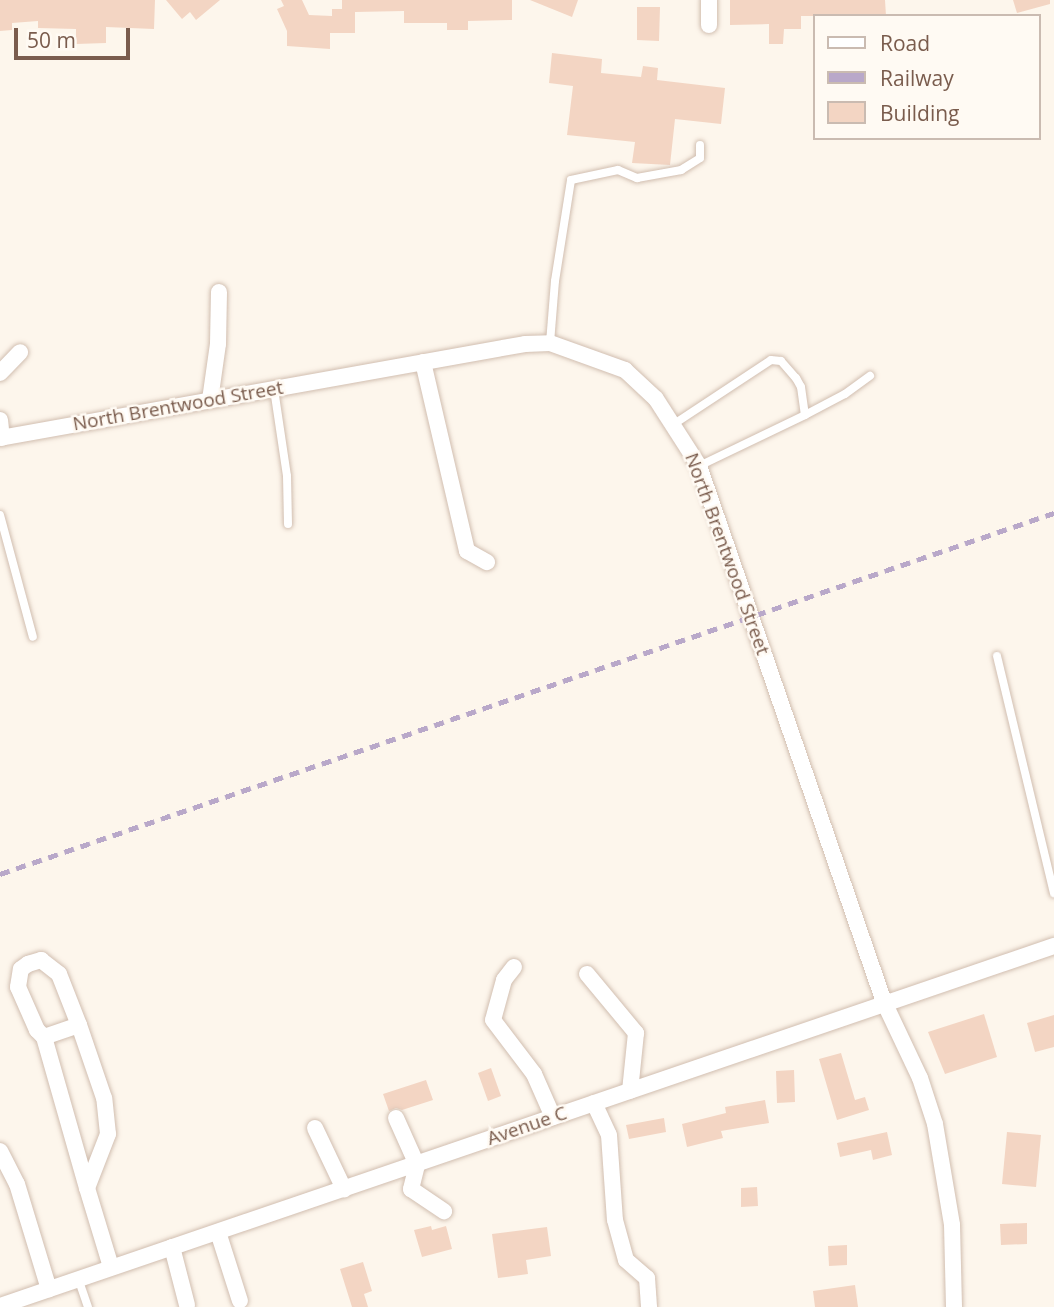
<!DOCTYPE html>
<html>
<head>
<meta charset="utf-8">
<style>
	body { margin:0 }
	#map { position:relative; width:1054px; height:1307px; overflow:hidden; background:#fdf6ec; font-family:"Open Sans",sans-serif }
	div>[style] { position:absolute }
	.building>* { inset:0; background:#f3d5c3 }
	.roads { filter:drop-shadow(0 0 2px #d1beb0) drop-shadow(0 0 2px #d1beb0) }
	.lane>* { height:8px; margin:-4px; padding:0 4px; transform-origin:4px; border-radius:4px; background:#fff }
	.street>* { height:16px; margin:-8px; padding:0 8px; transform-origin:8px; border-radius:8px; background:#fff }
	.rail>* { height:4.5px; margin-top:-2.25px; transform-origin:0; background:repeating-linear-gradient(90deg,#b9a8c9 0 10px,transparent 0 17px) }
	span { translate:-50% -50%; white-space:nowrap; text-align:center; line-height:1.15; -webkit-text-stroke:5px #fffaf3; paint-order:stroke }
	.street-label { font-size:19px; color:#7a5c4d }
	.legend { position:absolute; left:813px; top:14px; width:228px; height:126px; box-sizing:border-box; background:#fffaf3; border:2px solid #cabbb1; margin:0; padding:9px 12px; list-style:none; font-size:21px; color:#7a5c4d }
	.legend li { display:flex; align-items:center; gap:14px; height:35px }
	.legend b { width:35px; border:2px solid #cabbb1 }
	.scale { position:absolute; left:14px; top:28px; width:116px; height:32px; box-sizing:border-box; border:4px solid #7a5c4d; border-top:0; padding-left:9px; font-size:21px; line-height:24px; white-space:nowrap; color:#7a5c4d; -webkit-text-stroke:5px #fffaf3; paint-order:stroke }
</style>
</head>
<body>
<div id="map">
	<div class="building">
		<div style="clip-path:polygon(0 0,155px 0,154px 29px,106px 27px,106px 43px,76px 44px,76px 29px,38px 28px,38px 21px,12px 23px,12px 30px,0 31px)"></div>
		<div style="clip-path:polygon(166px 0,220px 0,196px 20px,190px 12px,182px 19px)"></div>
		<div style="clip-path:polygon(281px 0,302px 0,309px 15px,332px 16px,332px 9px,342px 9px,342px 0,512px 0,512px 20px,468px 21px,468px 30px,447px 30px,447px 23px,404px 23px,404px 11px,355px 12px,355px 33px,330px 33px,330px 49px,287px 46px,287px 31px,277px 9px,284px 6px)"></div>
		<div style="clip-path:polygon(530px 0,578px 0,572px 17px)"></div>
		<div style="clip-path:polygon(730px 0,885px 0,886px 16px,801px 16px,801px 29px,784px 29px,783px 44px,769px 44px,769px 24px,730px 25px)"></div>
		<div style="clip-path:polygon(1013px 0,1050px 0,1050px 4px,1017px 13px)"></div>
		<div style="clip-path:polygon(637px 7px,660px 7px,659px 41px,637px 40px)"></div>
		<div style="clip-path:polygon(552px 53px,602px 59px,601px 73px,641px 77px,643px 66px,658px 68px,657px 80px,725px 88px,721px 124px,675px 119px,670px 165px,632px 163px,635px 142px,567px 135px,573px 86px,549px 83px)"></div>
		<div style="clip-path:polygon(984px 1014px,997px 1057px,945px 1074px,928px 1032px)"></div>
		<div style="clip-path:polygon(1054px 1015px,1054px 1047px,1035px 1052px,1027px 1023px)"></div>
		<div style="clip-path:polygon(841px 1053px,855px 1100px,865px 1097px,869px 1110px,837px 1120px,819px 1059px)"></div>
		<div style="clip-path:polygon(491px 1068px,501px 1096px,488px 1101px,478px 1073px)"></div>
		<div style="clip-path:polygon(794px 1070px,795px 1102px,777px 1103px,776px 1071px)"></div>
		<div style="clip-path:polygon(426px 1080px,433px 1100px,402px 1110px,396px 1108px,389px 1111px,383px 1094px)"></div>
		<div style="clip-path:polygon(765px 1100px,769px 1123px,721px 1131px,723px 1138px,687px 1147px,682px 1124px,726px 1113px,725px 1107px)"></div>
		<div style="clip-path:polygon(664px 1118px,666px 1132px,629px 1139px,626px 1125px)"></div>
		<div style="clip-path:polygon(887px 1132px,892px 1155px,873px 1160px,871px 1150px,840px 1157px,837px 1143px)"></div>
		<div style="clip-path:polygon(1007px 1132px,1041px 1135px,1036px 1187px,1002px 1184px)"></div>
		<div style="clip-path:polygon(757px 1187px,758px 1206px,741px 1207px,741px 1188px)"></div>
		<div style="clip-path:polygon(1027px 1223px,1027px 1244px,1001px 1245px,1000px 1224px)"></div>
		<div style="clip-path:polygon(431px 1226px,432px 1230px,446px 1226px,452px 1249px,422px 1257px,414px 1230px)"></div>
		<div style="clip-path:polygon(547px 1227px,551px 1256px,526px 1260px,528px 1274px,498px 1278px,492px 1234px)"></div>
		<div style="clip-path:polygon(847px 1245px,847px 1265px,829px 1266px,828px 1246px)"></div>
		<div style="clip-path:polygon(363px 1262px,372px 1291px,364px 1294px,368px 1307px,352px 1307px,340px 1269px)"></div>
		<div style="clip-path:polygon(855px 1285px,858px 1307px,815px 1307px,813px 1291px)"></div>
	</div>
	<div class="roads">
		<div class="lane">
			<div style="left:550px;top:343px;width:62px;rotate:-85.4deg"></div>
			<div style="left:555px;top:281px;width:102px;rotate:-81deg"></div>
			<div style="left:571px;top:180px;width:48px;rotate:-12deg"></div>
			<div style="left:618px;top:170px;width:21px;rotate:23deg"></div>
			<div style="left:637px;top:178px;width:45px;rotate:-10.3deg"></div>
			<div style="left:681px;top:170px;width:22px;rotate:-32deg"></div>
			<div style="left:700px;top:158px;width:13px;rotate:-90deg"></div>
			<div style="left:274px;top:389px;width:88px;rotate:81.5deg"></div>
			<div style="left:287px;top:476px;width:48px;rotate:88.8deg"></div>
			<div style="left:674px;top:424px;width:116px;rotate:-33.4deg"></div>
			<div style="left:771px;top:360px;width:10px;rotate:6deg"></div>
			<div style="left:781px;top:361px;width:23px;rotate:49deg"></div>
			<div style="left:796px;top:378px;width:10px;rotate:61deg"></div>
			<div style="left:801px;top:387px;width:28px;rotate:82deg"></div>
			<div style="left:699px;top:466px;width:118px;rotate:-25.7deg"></div>
			<div style="left:805px;top:415px;width:45px;rotate:-27.7deg"></div>
			<div style="left:845px;top:394px;width:31px;rotate:-36deg"></div>
			<div style="left:0;top:515px;width:126px;rotate:74.9deg"></div>
			<div style="left:997px;top:656px;width:244px;rotate:76.5deg"></div>
			<div style="left:78px;top:1278px;width:31px;rotate:71deg"></div>
		</div>
		<div class="street">
			<div style="left:709px;top:25px;width:25px;rotate:-90deg"></div>
			<div style="left:423px;top:362px;width:194px;rotate:76.9deg"></div>
			<div style="left:467px;top:551px;width:23px;rotate:29deg"></div>
			<div style="left:0;top:373px;width:29px;rotate:-46deg"></div>
			<div style="left:210px;top:400px;width:57px;rotate:-81.9deg"></div>
			<div style="left:218px;top:344px;width:52px;rotate:-88.9deg"></div>
			<div style="left:0;top:420px;width:18px;rotate:84deg"></div>
			<div style="left:0;top:438px;width:533px;rotate:-10.15deg"></div>
			<div style="left:525px;top:344px;width:25px;rotate:-2deg"></div>
			<div style="left:550px;top:343px;width:80px;rotate:19.8deg"></div>
			<div style="left:625px;top:370px;width:42px;rotate:43.1deg"></div>
			<div style="left:656px;top:399px;width:80px;rotate:57.3deg"></div>
			<div style="left:699px;top:466px;width:567px;rotate:70.96deg"></div>
			<div style="left:884px;top:1002px;width:84px;rotate:64.7deg"></div>
			<div style="left:920px;top:1078px;width:48px;rotate:71.9deg"></div>
			<div style="left:935px;top:1124px;width:102px;rotate:80.4deg"></div>
			<div style="left:952px;top:1225px;width:82px;rotate:88.6deg"></div>
			<div style="left:514px;top:967px;width:16px;rotate:128deg"></div>
			<div style="left:504px;top:980px;width:41px;rotate:105.4deg"></div>
			<div style="left:493px;top:1020px;width:68px;rotate:52.8deg"></div>
			<div style="left:534px;top:1074px;width:47px;rotate:66.2deg"></div>
			<div style="left:587px;top:974px;width:77px;rotate:50.3deg"></div>
			<div style="left:636px;top:1033px;width:58px;rotate:95.9deg"></div>
			<div style="left:44px;top:1037px;width:10px;rotate:-135deg"></div>
			<div style="left:37px;top:1030px;width:47px;rotate:-113.8deg"></div>
			<div style="left:18px;top:987px;width:18px;rotate:-81deg"></div>
			<div style="left:21px;top:969px;width:9px;rotate:-36deg"></div>
			<div style="left:28px;top:964px;width:14px;rotate:-17deg"></div>
			<div style="left:41px;top:960px;width:23px;rotate:38deg"></div>
			<div style="left:59px;top:974px;width:55px;rotate:68.6deg"></div>
			<div style="left:594px;top:1103px;width:35px;rotate:65deg"></div>
			<div style="left:609px;top:1135px;width:85px;rotate:86deg"></div>
			<div style="left:615px;top:1220px;width:41px;rotate:74.6deg"></div>
			<div style="left:626px;top:1260px;width:28px;rotate:41deg"></div>
			<div style="left:647px;top:1278px;width:29px;rotate:86deg"></div>
			<div style="left:396px;top:1118px;width:51px;rotate:65.9deg"></div>
			<div style="left:417px;top:1165px;width:25px;rotate:104deg"></div>
			<div style="left:411px;top:1189px;width:40px;rotate:34deg"></div>
			<div style="left:315px;top:1128px;width:68px;rotate:64.6deg"></div>
			<div style="left:0;top:1151px;width:37px;rotate:63deg"></div>
			<div style="left:17px;top:1184px;width:110px;rotate:73.1deg"></div>
			<div style="left:87px;top:1188px;width:58px;rotate:-68.7deg"></div>
			<div style="left:108px;top:1134px;width:36px;rotate:-96deg"></div>
			<div style="left:104px;top:1098px;width:77px;rotate:-108.9deg"></div>
			<div style="left:79px;top:1025px;width:37px;rotate:161deg"></div>
			<div style="left:44px;top:1037px;width:157px;rotate:74.1deg"></div>
			<div style="left:87px;top:1188px;width:83px;rotate:73.1deg"></div>
			<div style="left:218px;top:1232px;width:72px;rotate:72.3deg"></div>
			<div style="left:172px;top:1247px;width:60px;rotate:75.5deg"></div>
			<div style="left:0;top:1306px;width:1114px;rotate:-18.86deg"></div>
		</div>
	</div>
	<div class="rail">
		<div style="left:0;top:874px;width:1114px;rotate:-18.91deg"></div>
	</div>
	<div class="street-label">
		<span style="left:178px;top:406px;rotate:-10deg">North Brentwood Street</span>
		<span style="left:727px;top:554px;rotate:70deg">North Brentwood Street</span>
		<span style="left:527px;top:1126px;rotate:-19deg">Avenue C</span>
	</div>
	<ul class="legend">
	<li><b style="height:9px;background:#fff"></b>Road</li>
	<li><b style="height:9px;background:#b9a8c9"></b>Railway</li>
	<li><b style="height:19px;background:#f3d5c3"></b>Building</li>
	</ul>
	<div class="scale">50 m</div>
</div>
</body>
</html>
